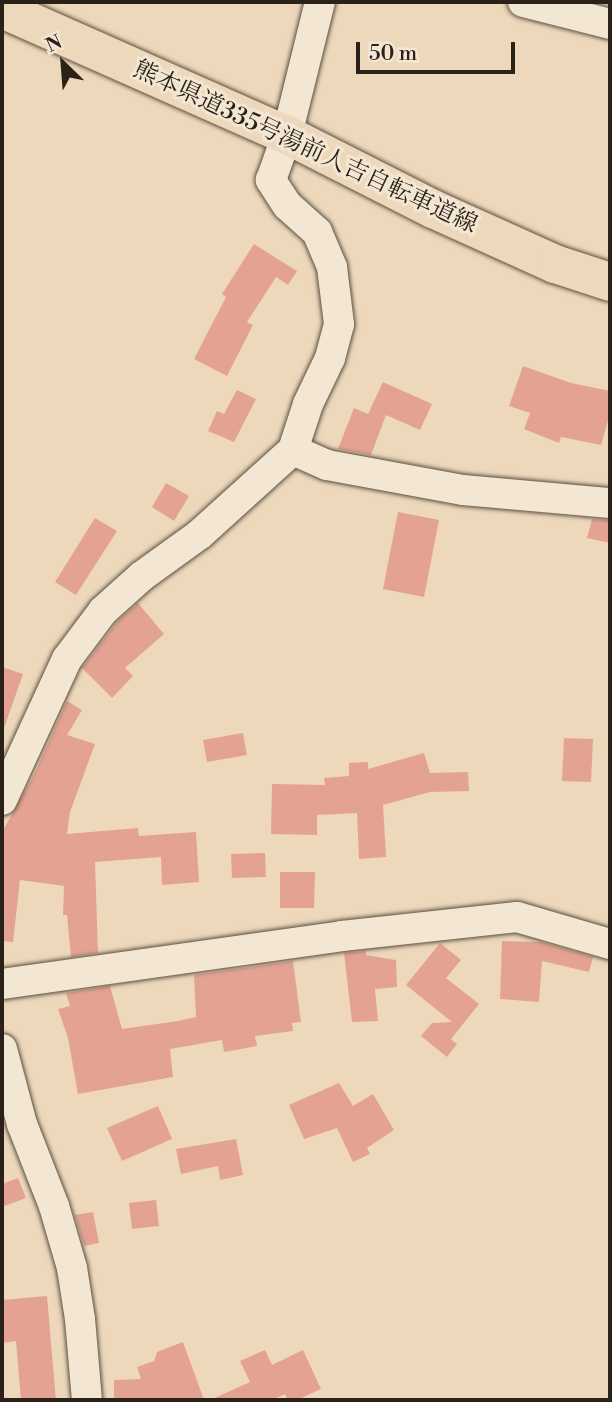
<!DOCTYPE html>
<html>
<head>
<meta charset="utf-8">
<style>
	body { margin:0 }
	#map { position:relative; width:612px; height:1402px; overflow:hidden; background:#edd8bb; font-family:"Libre Bodoni","Noto Serif JP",serif }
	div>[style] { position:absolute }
	.building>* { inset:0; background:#e4a392 }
	.roads { filter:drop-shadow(0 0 2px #5b5042) drop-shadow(0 0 2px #5b5042) }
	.minor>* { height:30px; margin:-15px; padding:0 15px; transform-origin:15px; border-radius:15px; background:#f3e6d3 }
	.major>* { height:38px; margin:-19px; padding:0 19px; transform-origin:19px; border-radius:19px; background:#edd8bb }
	span { translate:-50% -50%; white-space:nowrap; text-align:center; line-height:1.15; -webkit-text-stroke:6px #f3e6d3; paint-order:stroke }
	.street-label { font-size:24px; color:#2a2219 }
	.frame { position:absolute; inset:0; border:4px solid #2a2219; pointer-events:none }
	.north { position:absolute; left:28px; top:28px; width:70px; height:70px; -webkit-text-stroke:5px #f3e6d3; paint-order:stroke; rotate:335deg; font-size:19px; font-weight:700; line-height:28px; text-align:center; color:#2a2219 }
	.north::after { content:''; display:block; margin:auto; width:24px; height:32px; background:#2a2219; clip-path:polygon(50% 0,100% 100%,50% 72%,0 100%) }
	.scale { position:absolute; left:356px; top:42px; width:159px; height:32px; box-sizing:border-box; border:4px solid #2a2219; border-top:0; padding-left:9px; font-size:21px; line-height:24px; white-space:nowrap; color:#2a2219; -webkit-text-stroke:5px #f3e6d3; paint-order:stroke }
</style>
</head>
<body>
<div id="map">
	<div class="building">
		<div style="clip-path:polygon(254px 244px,297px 271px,288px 285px,276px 277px,247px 322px,253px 325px,227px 376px,194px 359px,226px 297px,222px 294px)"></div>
		<div style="clip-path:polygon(523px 366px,571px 383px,610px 391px,610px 414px,601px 445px,561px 437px,559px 443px,524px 429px,530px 413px,509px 406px)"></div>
		<div style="clip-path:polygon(383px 382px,432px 404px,420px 430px,386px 415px,371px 455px,338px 449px,354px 408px,368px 414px)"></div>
		<div style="clip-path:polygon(237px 390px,256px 399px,234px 442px,208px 431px,217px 411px,224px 414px)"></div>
		<div style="clip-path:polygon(166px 483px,189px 496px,174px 521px,152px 507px)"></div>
		<div style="clip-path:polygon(398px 512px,439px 520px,424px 597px,383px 589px)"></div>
		<div style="clip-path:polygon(95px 518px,117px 531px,76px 595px,55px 582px)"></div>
		<div style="clip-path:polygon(592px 519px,610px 520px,610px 543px,587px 538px)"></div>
		<div style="clip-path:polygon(138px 603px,164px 634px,125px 668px,133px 676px,112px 698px,82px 668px,118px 621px)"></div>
		<div style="clip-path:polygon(2px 667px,23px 674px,4px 728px,2px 728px)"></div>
		<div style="clip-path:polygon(67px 701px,82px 710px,67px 735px,95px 744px,70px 812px,67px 834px,138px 828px,139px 836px,196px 832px,199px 882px,162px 885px,161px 857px,95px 862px,98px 953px,71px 957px,67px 915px,63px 915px,64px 886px,20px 880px,13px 942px,2px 941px,2px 832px,34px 775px)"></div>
		<div style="clip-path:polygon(243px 733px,247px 755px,207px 762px,203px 740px)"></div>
		<div style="clip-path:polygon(564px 738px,593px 739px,591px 782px,562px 781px)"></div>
		<div style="clip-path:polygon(424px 753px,430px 773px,468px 772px,469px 791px,430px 792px,383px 805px,386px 857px,359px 859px,357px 813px,317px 815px,317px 835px,271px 834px,272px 784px,325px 785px,324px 778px,349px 776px,349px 763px,368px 762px,368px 769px)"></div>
		<div style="clip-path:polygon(265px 853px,266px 877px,232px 878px,231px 854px)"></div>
		<div style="clip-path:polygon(280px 872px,315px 872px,314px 908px,280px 908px)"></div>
		<div style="clip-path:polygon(502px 941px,541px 942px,593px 957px,589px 972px,542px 961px,539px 1002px,500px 999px)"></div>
		<div style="clip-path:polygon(440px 943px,461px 960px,446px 978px,479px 1004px,451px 1039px,457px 1044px,447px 1057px,421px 1036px,432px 1023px,452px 1022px,406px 985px)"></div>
		<div style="clip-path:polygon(366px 951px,366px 955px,396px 960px,397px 987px,375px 989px,378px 1021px,352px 1022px,344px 953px)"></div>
		<div style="clip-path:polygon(293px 961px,301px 1022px,292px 1023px,293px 1031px,255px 1036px,257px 1046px,224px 1052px,222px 1040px,170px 1049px,173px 1077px,78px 1094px,68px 1038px,58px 1009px,70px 1006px,66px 993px,110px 986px,122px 1029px,178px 1021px,196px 1017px,194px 975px)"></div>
		<div style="clip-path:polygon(339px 1083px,353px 1106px,373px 1094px,394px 1130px,367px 1148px,370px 1154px,353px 1162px,337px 1128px,304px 1139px,289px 1105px)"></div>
		<div style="clip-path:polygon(158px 1106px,172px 1139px,122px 1161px,107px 1128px)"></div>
		<div style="clip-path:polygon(236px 1139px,243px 1175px,220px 1180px,218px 1166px,181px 1174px,176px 1149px)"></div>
		<div style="clip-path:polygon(18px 1178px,26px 1198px,2px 1207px,2px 1184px)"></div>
		<div style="clip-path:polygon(156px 1200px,159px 1226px,132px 1229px,129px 1203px)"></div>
		<div style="clip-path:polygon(93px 1212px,99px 1243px,84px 1246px,75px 1215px)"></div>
		<div style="clip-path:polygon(47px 1296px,56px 1400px,21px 1400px,16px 1341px,2px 1343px,2px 1300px)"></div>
		<div style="clip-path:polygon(183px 1342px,204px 1400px,114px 1400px,114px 1380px,141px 1379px,137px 1367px,154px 1361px,157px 1352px)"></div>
		<div style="clip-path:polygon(265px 1350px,272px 1365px,303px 1350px,321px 1389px,297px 1400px,288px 1400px,285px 1394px,272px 1400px,210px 1400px,250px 1382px,240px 1361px)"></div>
	</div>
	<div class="roads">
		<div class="minor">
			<div style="left:523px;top:2px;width:90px;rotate:14.2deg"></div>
			<div style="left:293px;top:450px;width:37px;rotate:24deg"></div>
			<div style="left:327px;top:465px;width:138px;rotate:10.4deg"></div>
			<div style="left:463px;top:490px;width:148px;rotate:5.1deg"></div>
			<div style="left:2px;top:800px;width:155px;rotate:-65.3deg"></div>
			<div style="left:67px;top:659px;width:60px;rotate:-53.1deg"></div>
			<div style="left:103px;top:611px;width:52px;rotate:-41.9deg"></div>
			<div style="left:142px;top:576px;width:72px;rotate:-35.9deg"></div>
			<div style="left:200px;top:534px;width:125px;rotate:-42.1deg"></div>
			<div style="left:293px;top:450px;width:48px;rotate:-71.9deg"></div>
			<div style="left:308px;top:404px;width:51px;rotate:-64.4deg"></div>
			<div style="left:330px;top:358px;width:35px;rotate:-75deg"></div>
			<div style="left:339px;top:324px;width:57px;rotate:-97deg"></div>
			<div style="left:332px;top:267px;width:38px;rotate:-113deg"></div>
			<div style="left:317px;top:232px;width:40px;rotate:-138deg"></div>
			<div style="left:287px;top:205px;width:30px;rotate:-123deg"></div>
			<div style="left:271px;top:180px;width:48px;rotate:-70.4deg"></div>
			<div style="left:287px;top:135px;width:137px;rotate:-76.1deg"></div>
			<div style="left:2px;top:984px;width:343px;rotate:-8deg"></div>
			<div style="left:342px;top:936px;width:176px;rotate:-6.2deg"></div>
			<div style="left:517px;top:917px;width:97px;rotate:16.2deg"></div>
			<div style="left:2px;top:1049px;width:78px;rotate:75.1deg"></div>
			<div style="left:22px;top:1124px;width:88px;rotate:68.7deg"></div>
			<div style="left:54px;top:1206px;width:65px;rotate:73.8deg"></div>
			<div style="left:72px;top:1268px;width:52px;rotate:81.1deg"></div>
			<div style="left:80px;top:1319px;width:81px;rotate:85.1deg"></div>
		</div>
		<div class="major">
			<div style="left:2px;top:9px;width:312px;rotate:23.9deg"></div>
			<div style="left:287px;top:135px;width:164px;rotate:26.9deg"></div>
			<div style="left:433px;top:209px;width:134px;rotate:24.3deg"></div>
			<div style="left:555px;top:264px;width:58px;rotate:18.1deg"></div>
		</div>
	</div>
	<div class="street-label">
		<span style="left:305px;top:148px;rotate:25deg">熊本県道335号湯前人吉自転車道線</span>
	</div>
	<div class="frame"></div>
	<div class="north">N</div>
	<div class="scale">50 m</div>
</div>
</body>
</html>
